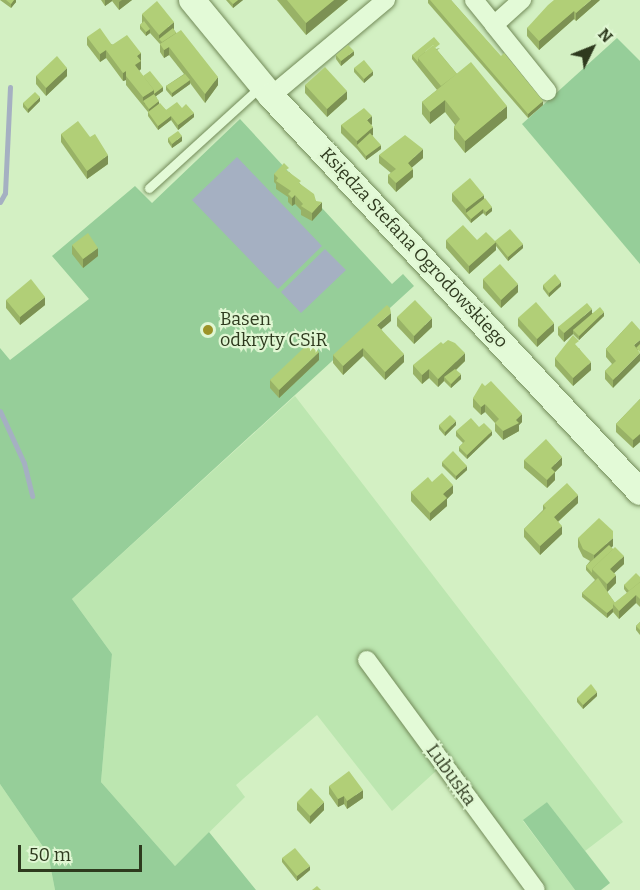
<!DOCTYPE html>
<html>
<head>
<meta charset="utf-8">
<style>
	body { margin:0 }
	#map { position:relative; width:640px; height:890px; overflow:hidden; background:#d3f0c3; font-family:Bitter,serif }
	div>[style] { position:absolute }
	.farmland>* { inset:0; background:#bce6b0 }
	.green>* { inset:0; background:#96ce99 }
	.water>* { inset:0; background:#a5b0c2 }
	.stream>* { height:5px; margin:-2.5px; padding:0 2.5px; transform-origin:2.5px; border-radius:2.5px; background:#a5b0c2 }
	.roads { filter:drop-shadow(0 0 2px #738b59) drop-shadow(0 0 2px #738b59) }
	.lane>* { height:9px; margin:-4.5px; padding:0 4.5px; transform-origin:4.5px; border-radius:4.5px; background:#e3fad7 }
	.street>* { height:18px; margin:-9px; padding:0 9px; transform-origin:9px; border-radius:9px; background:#e3fad7 }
	.secondary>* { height:26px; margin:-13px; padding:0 13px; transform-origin:13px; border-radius:13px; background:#e3fad7 }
	.wall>* { inset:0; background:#98b266 }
	.shaded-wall>* { inset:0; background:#7c9153 }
	.building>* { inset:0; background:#b1cf77 }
	.dots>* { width:16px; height:16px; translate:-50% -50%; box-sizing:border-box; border:3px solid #e0f7d3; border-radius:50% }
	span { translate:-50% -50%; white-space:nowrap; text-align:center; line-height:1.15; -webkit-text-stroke:4.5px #e0f7d3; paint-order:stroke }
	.street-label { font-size:18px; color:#2e3a1e }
	.poi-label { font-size:18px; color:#2e3a1e }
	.left { translate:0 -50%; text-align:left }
	.north { position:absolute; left:562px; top:18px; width:60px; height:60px; -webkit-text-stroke:4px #e0f7d3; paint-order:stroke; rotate:47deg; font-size:16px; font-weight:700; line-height:24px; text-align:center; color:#2e3a1e }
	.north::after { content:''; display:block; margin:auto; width:21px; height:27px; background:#2e3a1e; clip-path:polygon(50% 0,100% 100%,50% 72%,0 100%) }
	.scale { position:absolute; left:18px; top:845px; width:124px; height:27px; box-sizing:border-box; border:3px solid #2e3a1e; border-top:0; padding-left:8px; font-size:18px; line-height:21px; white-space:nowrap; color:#2e3a1e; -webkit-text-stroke:4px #e0f7d3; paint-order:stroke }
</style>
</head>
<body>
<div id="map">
	<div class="farmland">
		<div style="clip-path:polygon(295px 396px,623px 822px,585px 851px,547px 802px,523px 821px,575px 890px,542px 890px,447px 761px,392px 811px,317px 715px,236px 785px,245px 797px,175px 866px,101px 782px,112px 654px,72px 599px)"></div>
		<div style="clip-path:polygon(0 784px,48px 854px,55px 890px,0 890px)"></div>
	</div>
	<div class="green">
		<div style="clip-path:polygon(617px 38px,640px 61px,640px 264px,522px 124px)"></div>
		<div style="clip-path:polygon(240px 119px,392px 284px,403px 274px,414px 286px,72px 599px,112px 654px,101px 782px,175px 866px,209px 832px,256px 890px,55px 890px,48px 854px,0 784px,0 348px,10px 360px,89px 299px,52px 256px,135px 186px,152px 203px)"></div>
		<div style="clip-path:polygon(547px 802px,610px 883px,601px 890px,575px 890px,523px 820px)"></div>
	</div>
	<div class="water">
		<div style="clip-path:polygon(237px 157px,322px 246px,278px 289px,192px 200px)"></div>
		<div style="clip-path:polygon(325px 249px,346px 270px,301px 313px,281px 292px)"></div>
	</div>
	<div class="stream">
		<div style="left:0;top:202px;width:10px;rotate:-61deg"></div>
		<div style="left:5px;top:193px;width:106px;rotate:-87.3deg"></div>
		<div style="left:0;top:411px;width:57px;rotate:65.2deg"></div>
		<div style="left:24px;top:463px;width:34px;rotate:76deg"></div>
	</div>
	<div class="roads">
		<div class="lane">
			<div style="left:149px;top:188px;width:150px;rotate:-42.3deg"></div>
		</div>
		<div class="street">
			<div style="left:474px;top:0;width:32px;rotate:51deg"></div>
			<div style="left:494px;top:25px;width:38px;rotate:-42deg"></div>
			<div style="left:494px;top:25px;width:85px;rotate:51.2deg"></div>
			<div style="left:271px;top:96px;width:150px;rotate:-39.9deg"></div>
			<div style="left:367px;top:660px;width:285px;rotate:53.7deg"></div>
		</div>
		<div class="secondary">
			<div style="left:192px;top:0;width:124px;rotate:50.5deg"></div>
			<div style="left:271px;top:96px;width:541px;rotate:47.02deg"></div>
		</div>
	</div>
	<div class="wall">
		<div style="clip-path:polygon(0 0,16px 0,16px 2px,11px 8px)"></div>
		<div style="clip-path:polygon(101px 0,132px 0,119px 10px,112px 1px,105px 6px)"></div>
		<div style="clip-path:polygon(226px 0,243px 0,233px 8px)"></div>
		<div style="clip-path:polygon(277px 0,348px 0,306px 35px)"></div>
		<div style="clip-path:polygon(428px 0,451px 0,543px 105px,528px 118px,428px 3px)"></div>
		<div style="clip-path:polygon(600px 0,576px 21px,574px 19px,539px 50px,527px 36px,527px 28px)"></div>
		<div style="clip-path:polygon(142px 14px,174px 30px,218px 85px,205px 103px,190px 83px,190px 84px,172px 97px,166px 90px,166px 86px,184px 74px,169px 55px,164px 58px,160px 52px,160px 44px,159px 43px,150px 33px,146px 36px,140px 29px,140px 25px,142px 23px)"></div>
		<div style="clip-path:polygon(87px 37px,141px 53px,141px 69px,139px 71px,143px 76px,163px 91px,156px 96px,159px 104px,166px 110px,182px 108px,194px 117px,178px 130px,171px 120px,158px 130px,148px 116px,148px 112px,126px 85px,126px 80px,123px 81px,106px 58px,100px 62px,87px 45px)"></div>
		<div style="clip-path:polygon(440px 48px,437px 50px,457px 74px,507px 118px,465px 153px,454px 139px,454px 127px,455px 125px,445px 112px,430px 124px,422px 114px,422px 102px,437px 90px,412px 59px,412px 55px)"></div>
		<div style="clip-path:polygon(336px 55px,354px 55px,341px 66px,336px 59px)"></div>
		<div style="clip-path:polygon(354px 68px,373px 75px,364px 83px,354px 72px)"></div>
		<div style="clip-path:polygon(36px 76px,67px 76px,46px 96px,36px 84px)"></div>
		<div style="clip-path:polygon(305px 85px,347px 99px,327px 117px,305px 93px)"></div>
		<div style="clip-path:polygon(40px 101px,28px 113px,23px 107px,23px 103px)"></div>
		<div style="clip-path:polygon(372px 124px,371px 125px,372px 135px,381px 149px,366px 160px,357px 149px,341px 133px,341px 125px)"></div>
		<div style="clip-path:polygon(61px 134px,90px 137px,108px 164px,87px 179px,61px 142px)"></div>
		<div style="clip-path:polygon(168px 138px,182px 141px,172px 148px,168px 142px)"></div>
		<div style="clip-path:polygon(379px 155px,423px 158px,412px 167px,413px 177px,396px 192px,388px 183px,388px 175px,391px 173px,379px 163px)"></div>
		<div style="clip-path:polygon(289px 172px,316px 201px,322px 210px,312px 221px,301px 215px,301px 210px,295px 204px,292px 206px,288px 202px,288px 197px,276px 189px,276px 184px,274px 182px,274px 174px)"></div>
		<div style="clip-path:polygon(452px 193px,484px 199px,492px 211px,486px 216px,483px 213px,471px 223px,452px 201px)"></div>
		<div style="clip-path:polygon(446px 240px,495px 241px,523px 248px,508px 261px,496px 246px,496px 250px,469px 274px,446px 248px)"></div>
		<div style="clip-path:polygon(72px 245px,98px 256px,83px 268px,72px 254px)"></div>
		<div style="clip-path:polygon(483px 279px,518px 292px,501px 308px,483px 288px)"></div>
		<div style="clip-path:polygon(543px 285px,561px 286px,549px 297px,543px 289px)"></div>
		<div style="clip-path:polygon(6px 300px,45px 305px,20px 325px,6px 308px)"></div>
		<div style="clip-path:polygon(592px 313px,604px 316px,579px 340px,573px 334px,564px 342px,558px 335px,558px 327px)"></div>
		<div style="clip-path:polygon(397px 317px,432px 327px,414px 344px,397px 326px)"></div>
		<div style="clip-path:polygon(518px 318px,554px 331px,537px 347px,518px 326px)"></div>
		<div style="clip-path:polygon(391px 321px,381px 329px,404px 362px,385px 380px,363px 356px,343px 375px,333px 363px,333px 355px)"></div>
		<div style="clip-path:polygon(632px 321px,613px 388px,605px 379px,605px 371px,612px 364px,606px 357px,606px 349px)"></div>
		<div style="clip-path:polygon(579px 348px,591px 370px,573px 386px,555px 366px,555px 358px)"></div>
		<div style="clip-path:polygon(319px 360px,279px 398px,270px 388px,270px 380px)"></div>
		<div style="clip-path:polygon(465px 361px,456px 370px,461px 379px,451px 388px,444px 381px,438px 387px,429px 378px,422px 384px,413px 374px,413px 365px)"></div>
		<div style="clip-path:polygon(473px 398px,522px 422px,519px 425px,519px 431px,503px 440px,495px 431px,495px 423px,485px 412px,481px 415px,473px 407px)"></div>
		<div style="clip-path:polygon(640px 399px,640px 442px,633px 448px,616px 432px,616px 424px)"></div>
		<div style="clip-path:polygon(439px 425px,456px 425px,445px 436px,439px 429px)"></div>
		<div style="clip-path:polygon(479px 427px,492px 435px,467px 459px,459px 451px,459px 447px,463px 443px,456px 436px,456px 431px)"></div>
		<div style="clip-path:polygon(524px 460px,562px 465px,555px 472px,555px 480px,547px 488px,524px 468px)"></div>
		<div style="clip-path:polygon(442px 462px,467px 470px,456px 480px,442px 466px)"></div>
		<div style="clip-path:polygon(432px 482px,453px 493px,447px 499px,447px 506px,430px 521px,411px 501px,411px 492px)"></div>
		<div style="clip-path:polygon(578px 503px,558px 522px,562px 534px,540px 555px,524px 537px,524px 529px,543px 510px,543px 505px)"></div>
		<div style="clip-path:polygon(578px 538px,613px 546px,611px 547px,624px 564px,614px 573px,616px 583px,607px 592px,615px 603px,627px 593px,624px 589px,624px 585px,640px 577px,640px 607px,636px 603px,619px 619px,613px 612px,607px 618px,582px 597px,582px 593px,595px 580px,586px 570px,586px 566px,590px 561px,583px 557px,578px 547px)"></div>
		<div style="clip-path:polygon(640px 622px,640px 635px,636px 630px,636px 626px)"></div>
		<div style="clip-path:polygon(597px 696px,583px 709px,577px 702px,577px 698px)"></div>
		<div style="clip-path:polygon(329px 786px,363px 798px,347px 809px,344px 804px,338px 807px,329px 794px)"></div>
		<div style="clip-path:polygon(297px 802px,324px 810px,310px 824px,297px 810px)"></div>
		<div style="clip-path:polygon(282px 858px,310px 870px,297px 881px,282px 862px)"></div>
	</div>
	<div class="shaded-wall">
		<div style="clip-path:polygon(14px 0,16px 0,16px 2px,11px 8px,11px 4px)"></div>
		<div style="clip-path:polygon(105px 0,112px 0,112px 1px,105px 6px)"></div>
		<div style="clip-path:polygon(122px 0,132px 0,119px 10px,119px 2px)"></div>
		<div style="clip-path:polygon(238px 0,243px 0,233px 8px,233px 4px)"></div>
		<div style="clip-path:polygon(334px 0,348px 0,306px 35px,306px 23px)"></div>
		<div style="clip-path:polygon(591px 0,600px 0,576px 21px,576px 13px)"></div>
		<div style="clip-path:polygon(574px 11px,574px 19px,539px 50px,539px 41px)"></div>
		<div style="clip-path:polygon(174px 22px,174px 31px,159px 39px,159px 43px,159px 35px)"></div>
		<div style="clip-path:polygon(150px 29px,150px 33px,146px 36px,146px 32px)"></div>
		<div style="clip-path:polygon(169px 47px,169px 55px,164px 58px,164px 50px)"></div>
		<div style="clip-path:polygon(106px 50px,106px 58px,100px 62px,100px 54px)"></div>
		<div style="clip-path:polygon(354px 51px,354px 55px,341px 66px,341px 61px)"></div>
		<div style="clip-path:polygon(141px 53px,141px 69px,135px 74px,135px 65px,137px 56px)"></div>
		<div style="clip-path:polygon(67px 68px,67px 76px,46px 96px,46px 88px)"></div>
		<div style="clip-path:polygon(126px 71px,126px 80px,123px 81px,123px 73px)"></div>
		<div style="clip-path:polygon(373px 71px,373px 75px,364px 83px,364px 79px)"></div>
		<div style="clip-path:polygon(218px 77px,218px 85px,205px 103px,205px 94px)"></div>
		<div style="clip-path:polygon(190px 80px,190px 84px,172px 97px,172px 93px)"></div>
		<div style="clip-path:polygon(163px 87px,163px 91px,145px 104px,143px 101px,143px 97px,154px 90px)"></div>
		<div style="clip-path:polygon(347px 91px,347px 99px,327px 117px,327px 109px)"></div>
		<div style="clip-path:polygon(40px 97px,40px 101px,28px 113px,28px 109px)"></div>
		<div style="clip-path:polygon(445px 100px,445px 112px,430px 124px,430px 112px)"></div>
		<div style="clip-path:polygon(159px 101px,159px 105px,149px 113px,149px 109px)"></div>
		<div style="clip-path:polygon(543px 101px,543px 105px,528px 118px,528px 114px)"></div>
		<div style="clip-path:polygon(507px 106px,507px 118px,465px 153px,465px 141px)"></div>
		<div style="clip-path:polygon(194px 113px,194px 117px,178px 130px,178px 125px)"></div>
		<div style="clip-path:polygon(171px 116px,171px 120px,158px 130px,158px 126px)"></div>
		<div style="clip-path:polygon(372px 116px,372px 124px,367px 129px,367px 120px)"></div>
		<div style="clip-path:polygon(373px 127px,373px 135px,357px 145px,357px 149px,357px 141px)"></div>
		<div style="clip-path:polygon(182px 136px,182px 141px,172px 148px,172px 144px)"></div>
		<div style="clip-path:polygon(381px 145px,381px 149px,366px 160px,366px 156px)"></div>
		<div style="clip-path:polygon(423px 149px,423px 158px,408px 171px,408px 163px)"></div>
		<div style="clip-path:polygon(108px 155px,108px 164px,87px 179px,87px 171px)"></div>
		<div style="clip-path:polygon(413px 169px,413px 177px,396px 192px,396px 183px)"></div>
		<div style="clip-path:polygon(295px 195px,295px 204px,292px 206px,292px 198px)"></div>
		<div style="clip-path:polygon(484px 195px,484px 203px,466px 213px,466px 209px)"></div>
		<div style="clip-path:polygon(322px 202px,322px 210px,312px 221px,312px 213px)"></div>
		<div style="clip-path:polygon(492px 207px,492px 211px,486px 216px,486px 212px)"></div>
		<div style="clip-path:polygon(483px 209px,483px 213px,471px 223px,471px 219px)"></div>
		<div style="clip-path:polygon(496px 242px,496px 250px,469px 274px,469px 266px)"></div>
		<div style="clip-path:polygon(523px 244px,523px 248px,508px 261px,508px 257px)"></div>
		<div style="clip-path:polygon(98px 248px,98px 256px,83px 268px,83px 259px)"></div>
		<div style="clip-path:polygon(561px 282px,561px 286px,549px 297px,549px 293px)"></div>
		<div style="clip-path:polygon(518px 284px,518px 292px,501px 308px,501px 300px)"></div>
		<div style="clip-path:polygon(45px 297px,45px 305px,20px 325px,20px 317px)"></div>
		<div style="clip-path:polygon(592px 309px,592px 317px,573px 330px,573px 334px,564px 342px,564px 333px)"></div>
		<div style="clip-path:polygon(604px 312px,604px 316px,579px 340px,579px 336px)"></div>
		<div style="clip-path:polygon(391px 313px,391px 321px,377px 333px,377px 325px)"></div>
		<div style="clip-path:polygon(432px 318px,432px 327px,414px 344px,414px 336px)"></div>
		<div style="clip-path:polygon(554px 323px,554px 331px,537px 347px,537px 339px)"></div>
		<div style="clip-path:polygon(640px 340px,640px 348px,636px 351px,634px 345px)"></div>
		<div style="clip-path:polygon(363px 348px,363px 356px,343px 375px,343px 366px)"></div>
		<div style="clip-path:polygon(319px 352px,319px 360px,279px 398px,279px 390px)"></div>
		<div style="clip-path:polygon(465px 353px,465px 361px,446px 379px,444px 377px,444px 381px,438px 387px,438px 379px)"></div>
		<div style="clip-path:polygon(640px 353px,640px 361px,613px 388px,613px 380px)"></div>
		<div style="clip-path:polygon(404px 354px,404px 362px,385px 380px,385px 372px)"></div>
		<div style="clip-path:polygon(591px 362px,591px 370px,573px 386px,573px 378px)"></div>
		<div style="clip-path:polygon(429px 369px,429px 378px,422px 384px,422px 375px)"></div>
		<div style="clip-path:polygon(461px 374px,461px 379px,451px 388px,451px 384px)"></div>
		<div style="clip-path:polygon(485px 404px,485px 412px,481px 415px,481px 407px)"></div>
		<div style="clip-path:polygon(522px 414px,522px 422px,519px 425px,519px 431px,503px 440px,503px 431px)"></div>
		<div style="clip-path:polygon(456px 421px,456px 425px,445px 436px,445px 432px)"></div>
		<div style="clip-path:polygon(492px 431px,492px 435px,467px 459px,467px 455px)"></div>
		<div style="clip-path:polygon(640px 434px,640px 442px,633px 448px,633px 440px)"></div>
		<div style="clip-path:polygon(562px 457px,562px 465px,552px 475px,555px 472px,555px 480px,547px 488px,547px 480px,551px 468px)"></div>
		<div style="clip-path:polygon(467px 466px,467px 470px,456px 480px,456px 476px)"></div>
		<div style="clip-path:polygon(453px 485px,453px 493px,447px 499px,447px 506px,430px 521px,430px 513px,443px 494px)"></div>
		<div style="clip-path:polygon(578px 495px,578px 503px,554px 525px,554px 517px)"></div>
		<div style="clip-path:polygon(562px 526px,562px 534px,540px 555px,540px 546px)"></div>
		<div style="clip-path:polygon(613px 538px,613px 546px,594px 563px,594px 555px)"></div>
		<div style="clip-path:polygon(624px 556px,624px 564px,610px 577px,610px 569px)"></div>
		<div style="clip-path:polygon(616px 575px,616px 583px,607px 592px,607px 584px)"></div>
		<div style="clip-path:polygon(636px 595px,636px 603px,619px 619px,619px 611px)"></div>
		<div style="clip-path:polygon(613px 608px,613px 612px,607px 618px,607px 613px)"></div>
		<div style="clip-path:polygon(597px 692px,597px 696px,583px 709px,583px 705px)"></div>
		<div style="clip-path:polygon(363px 790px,363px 798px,347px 809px,347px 801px)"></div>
		<div style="clip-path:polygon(344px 796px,344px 804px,338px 807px,338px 799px)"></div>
		<div style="clip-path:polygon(324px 802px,324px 810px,310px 824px,310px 816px)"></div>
		<div style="clip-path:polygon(310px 866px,310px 870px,297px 881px,297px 876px)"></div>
	</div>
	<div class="building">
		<div style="clip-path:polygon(6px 0,14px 0,11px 4px)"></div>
		<div style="clip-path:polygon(229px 0,238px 0,233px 4px)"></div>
		<div style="clip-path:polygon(287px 0,334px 0,306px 23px)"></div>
		<div style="clip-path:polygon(430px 0,451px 0,501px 56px,504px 53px,543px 101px,528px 114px)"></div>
		<div style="clip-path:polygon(554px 0,591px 0,576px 13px,574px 11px,539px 41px,527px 28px,548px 5px)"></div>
		<div style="clip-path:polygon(157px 1px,174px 22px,159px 35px,142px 14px)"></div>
		<div style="clip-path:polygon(144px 21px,150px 29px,146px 32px,140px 25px)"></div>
		<div style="clip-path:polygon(100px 28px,112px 45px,127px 35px,141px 53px,137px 56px,141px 61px,135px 65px,154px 90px,143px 97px,126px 76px,126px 71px,123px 73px,106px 50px,100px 54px,87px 37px)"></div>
		<div style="clip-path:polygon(173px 28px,176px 33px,162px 42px,159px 39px)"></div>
		<div style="clip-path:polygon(181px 30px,218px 77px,205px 94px,169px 47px,164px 50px,160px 44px)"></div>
		<div style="clip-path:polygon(434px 37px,440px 44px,435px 48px,433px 45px,418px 58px,418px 62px,412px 55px)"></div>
		<div style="clip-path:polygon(348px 45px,354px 51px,341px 61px,336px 55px)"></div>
		<div style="clip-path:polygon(433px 45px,457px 74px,441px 86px,418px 58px)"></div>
		<div style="clip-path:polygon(57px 56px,67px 68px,46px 88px,36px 76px)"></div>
		<div style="clip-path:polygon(364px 60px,373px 71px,364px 79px,354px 68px)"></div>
		<div style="clip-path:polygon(471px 62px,507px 106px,465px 141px,454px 127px,460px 119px,445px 100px,430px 112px,422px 102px)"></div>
		<div style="clip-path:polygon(325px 67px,347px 91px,327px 109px,305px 85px)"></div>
		<div style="clip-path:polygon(150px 71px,163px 87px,154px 94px,154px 90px,143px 76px)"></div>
		<div style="clip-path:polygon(185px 74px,190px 80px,172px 93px,166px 86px)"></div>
		<div style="clip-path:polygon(35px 92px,40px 97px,28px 109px,23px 103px)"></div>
		<div style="clip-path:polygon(154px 94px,159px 101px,149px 109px,143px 101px)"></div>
		<div style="clip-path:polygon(177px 102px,182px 108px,186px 104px,194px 113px,178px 125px,171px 116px,158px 126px,148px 112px,160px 103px,166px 110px)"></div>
		<div style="clip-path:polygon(364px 108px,372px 116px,367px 120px,373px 127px,357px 141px,341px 125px)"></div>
		<div style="clip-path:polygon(78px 121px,90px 137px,95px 134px,108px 155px,87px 171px,61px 134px)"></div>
		<div style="clip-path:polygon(178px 131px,182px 136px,172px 144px,168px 138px)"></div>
		<div style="clip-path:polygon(370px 133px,381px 145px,366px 156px,357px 145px)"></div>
		<div style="clip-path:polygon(405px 135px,423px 149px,408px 163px,413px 169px,396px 183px,388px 175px,396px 169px,379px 155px)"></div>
		<div style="clip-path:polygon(284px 163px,289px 168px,286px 170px,301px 181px,299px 183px,314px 194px,316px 201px,322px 202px,312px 213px,301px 206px,303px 204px,295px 195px,292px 198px,288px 194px,291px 191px,276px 181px,278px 178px,274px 174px)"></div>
		<div style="clip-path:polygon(470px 178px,484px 195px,466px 209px,452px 193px)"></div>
		<div style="clip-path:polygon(485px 198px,492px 207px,486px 212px,483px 209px,471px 219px,466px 213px)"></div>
		<div style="clip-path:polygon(463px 225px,477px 240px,486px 232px,496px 242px,469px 266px,446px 240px)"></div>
		<div style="clip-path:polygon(510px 229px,523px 244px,508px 257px,495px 241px)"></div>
		<div style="clip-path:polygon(88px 233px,98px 248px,83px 259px,72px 245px)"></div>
		<div style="clip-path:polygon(500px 264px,518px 284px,501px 300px,483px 279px)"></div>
		<div style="clip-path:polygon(555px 274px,561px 282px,549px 293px,543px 285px)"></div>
		<div style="clip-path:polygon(31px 279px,45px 297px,20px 317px,6px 300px)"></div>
		<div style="clip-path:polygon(415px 300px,432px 318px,414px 336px,397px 317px)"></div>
		<div style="clip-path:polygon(536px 302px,554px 323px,537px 339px,518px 318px)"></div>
		<div style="clip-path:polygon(587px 303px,592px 309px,564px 333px,558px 327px)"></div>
		<div style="clip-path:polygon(387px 305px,390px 308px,391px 313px,377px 325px,404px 354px,385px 372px,363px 348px,343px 366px,333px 355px)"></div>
		<div style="clip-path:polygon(600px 307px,604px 312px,579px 336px,573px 330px)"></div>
		<div style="clip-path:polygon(632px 321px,640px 330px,640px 340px,634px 345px,640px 353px,613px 380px,605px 371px,616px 361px,606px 349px)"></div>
		<div style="clip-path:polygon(573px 335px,579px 341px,575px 344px,591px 362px,573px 378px,555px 358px)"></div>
		<div style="clip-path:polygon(448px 340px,455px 343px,465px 353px,438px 379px,429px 369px,422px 375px,413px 365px,441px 342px,443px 344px)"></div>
		<div style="clip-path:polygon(310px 342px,319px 352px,279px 390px,270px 380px)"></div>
		<div style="clip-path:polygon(640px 344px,640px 352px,636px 348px)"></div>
		<div style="clip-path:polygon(455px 369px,461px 374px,451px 384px,444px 377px)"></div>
		<div style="clip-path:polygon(491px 381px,522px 414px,516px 420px,519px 423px,503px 431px,495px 423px,499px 419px,485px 404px,481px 407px,473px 398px,482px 383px,485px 386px)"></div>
		<div style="clip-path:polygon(640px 399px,640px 434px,633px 440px,616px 424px)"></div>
		<div style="clip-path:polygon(450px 415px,456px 421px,445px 432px,439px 425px)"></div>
		<div style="clip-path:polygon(471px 418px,479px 427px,484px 423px,492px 431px,467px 455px,459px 447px,465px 441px,456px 431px)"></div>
		<div style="clip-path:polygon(546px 439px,562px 457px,551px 468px,555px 472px,547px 480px,524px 460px)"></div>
		<div style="clip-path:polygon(453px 451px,467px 466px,456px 476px,442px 462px)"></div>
		<div style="clip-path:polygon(442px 473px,453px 485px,443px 494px,447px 498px,430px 513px,411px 492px,428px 477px,432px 482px)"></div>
		<div style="clip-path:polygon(567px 483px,578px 495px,554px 517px,562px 526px,540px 546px,524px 529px,546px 508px,543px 505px)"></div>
		<div style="clip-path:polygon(599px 518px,613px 531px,613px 538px,594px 555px,583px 549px,578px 538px)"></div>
		<div style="clip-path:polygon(609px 545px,613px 549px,592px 569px,592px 573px,586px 566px)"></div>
		<div style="clip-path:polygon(615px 547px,624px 556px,610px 569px,616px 575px,607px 584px,592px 569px)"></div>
		<div style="clip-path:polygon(636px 573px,640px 577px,640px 582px,629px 591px,624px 585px)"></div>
		<div style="clip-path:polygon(598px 578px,615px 603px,613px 604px,613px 608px,607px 613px,582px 593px)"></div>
		<div style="clip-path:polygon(640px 582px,640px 599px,636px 595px,619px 611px,613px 604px)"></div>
		<div style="clip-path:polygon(640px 622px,640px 630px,636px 626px)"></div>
		<div style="clip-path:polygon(591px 684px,597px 692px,583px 705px,577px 698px)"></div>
		<div style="clip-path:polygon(349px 771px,363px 790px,347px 801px,344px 796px,338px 799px,329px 786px)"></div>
		<div style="clip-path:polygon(311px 788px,324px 802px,310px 816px,297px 802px)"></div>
		<div style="clip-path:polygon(295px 848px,310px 866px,297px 876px,282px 858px)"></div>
		<div style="clip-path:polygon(317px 886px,321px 890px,312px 890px)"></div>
	</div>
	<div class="dots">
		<div style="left:208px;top:330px;background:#9c9327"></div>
	</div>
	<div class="street-label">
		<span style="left:414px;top:248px;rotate:47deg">Księdza Stefana Ogrodowskiego</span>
		<span style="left:451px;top:775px;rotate:54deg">Lubuska</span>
	</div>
	<div class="poi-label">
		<span class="left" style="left:220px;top:330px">Basen<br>odkryty CSiR</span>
	</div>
	<div class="north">N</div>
	<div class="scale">50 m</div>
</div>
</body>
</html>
